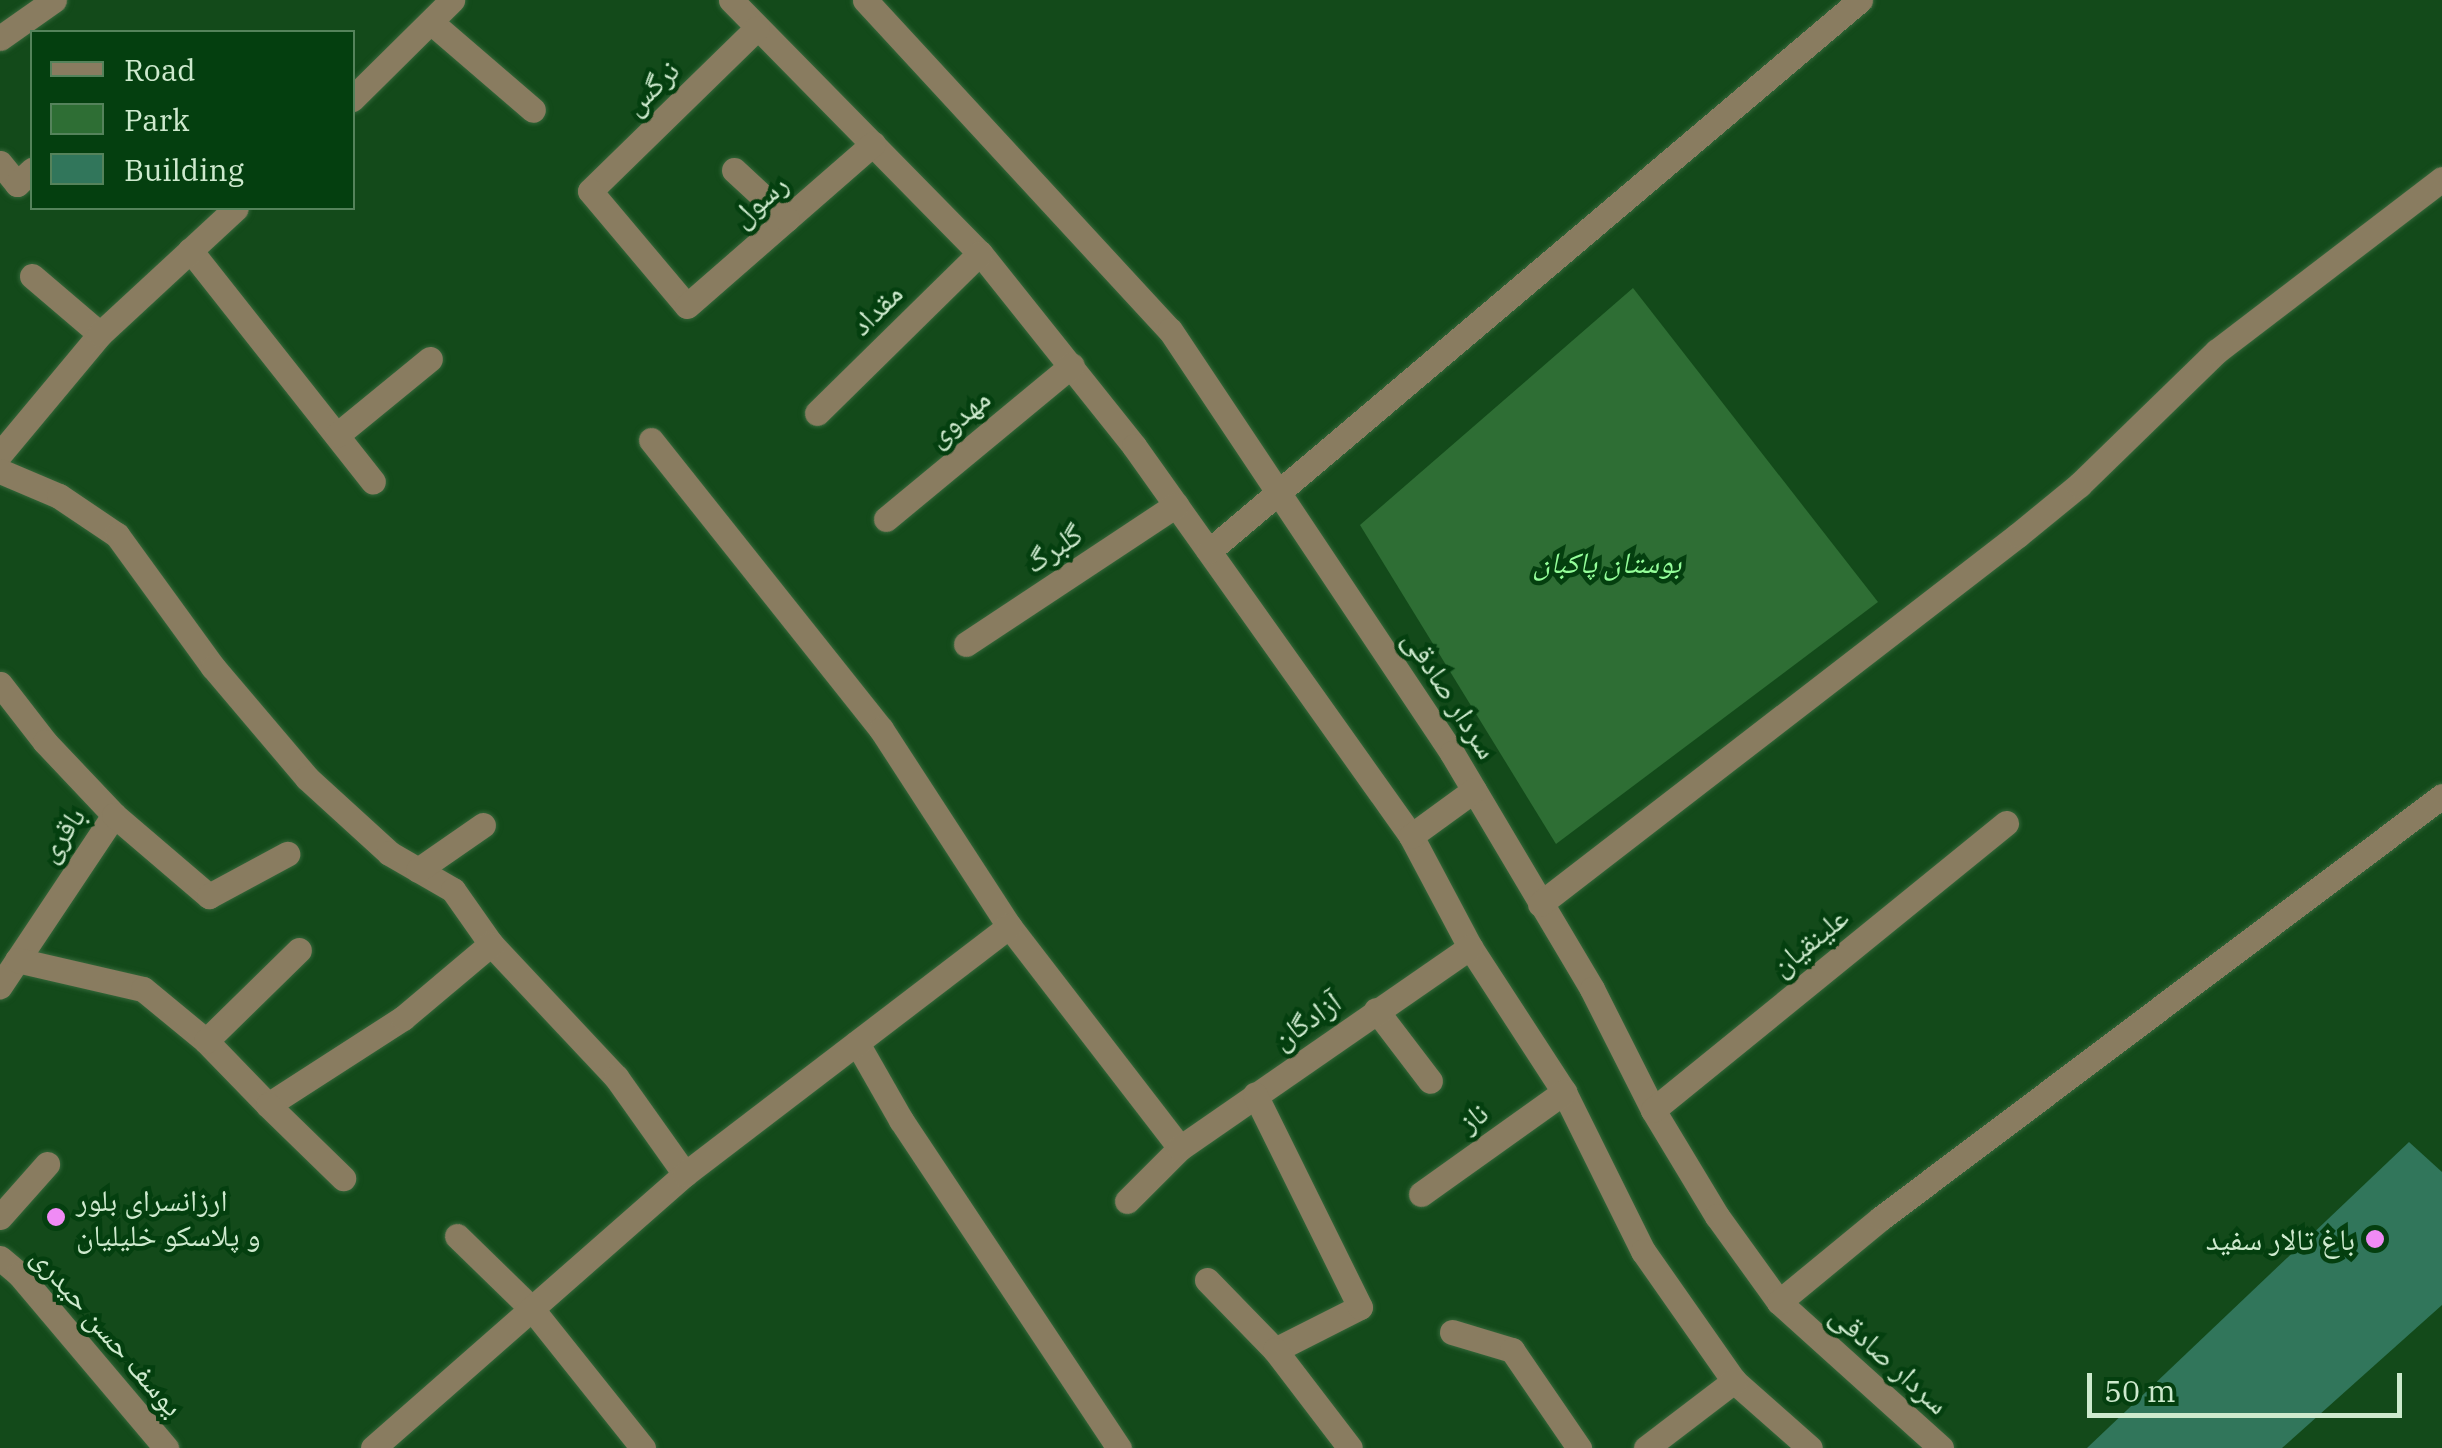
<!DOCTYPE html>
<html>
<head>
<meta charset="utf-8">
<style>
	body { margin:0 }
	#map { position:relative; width:2442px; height:1448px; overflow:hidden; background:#134a1a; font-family:"IBM Plex Serif","Noto Naskh Arabic",serif }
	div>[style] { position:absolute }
	.green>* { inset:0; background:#2e6e34 }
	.building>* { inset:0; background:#31765b }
	.roads { filter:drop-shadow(0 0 2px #35673a) drop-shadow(0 0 2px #35673a) }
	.minor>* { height:25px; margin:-12.5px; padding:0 12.5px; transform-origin:12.5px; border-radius:12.5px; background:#897c60 }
	.dots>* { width:28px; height:28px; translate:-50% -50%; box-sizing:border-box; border:5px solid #043f0f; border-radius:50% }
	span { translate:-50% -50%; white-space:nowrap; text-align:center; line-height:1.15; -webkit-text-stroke:9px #043f0f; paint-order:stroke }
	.street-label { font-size:30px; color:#ceeace }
	.park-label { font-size:30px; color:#94fe9a; font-style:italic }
	.poi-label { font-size:30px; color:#ceeace }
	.left { translate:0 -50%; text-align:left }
	.right { translate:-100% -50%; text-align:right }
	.legend { position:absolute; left:30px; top:30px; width:325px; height:180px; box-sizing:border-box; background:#043f0f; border:2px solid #55835b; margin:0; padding:12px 18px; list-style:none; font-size:30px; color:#ceeace }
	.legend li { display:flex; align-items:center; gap:20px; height:50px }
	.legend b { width:50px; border:2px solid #55835b }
	.scale { position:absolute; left:2087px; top:1373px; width:315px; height:45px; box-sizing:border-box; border:5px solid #ceeace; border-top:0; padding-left:12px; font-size:30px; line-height:35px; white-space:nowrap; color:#ceeace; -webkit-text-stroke:8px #043f0f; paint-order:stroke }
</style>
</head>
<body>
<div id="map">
	<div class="green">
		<div style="clip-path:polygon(1633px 288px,1878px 602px,1556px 844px,1360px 525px)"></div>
	</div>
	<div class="building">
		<div style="clip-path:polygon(2409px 1142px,2442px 1172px,2442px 1305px,2282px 1448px,2087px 1448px)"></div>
	</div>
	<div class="roads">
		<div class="minor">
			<div style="left:731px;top:0;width:355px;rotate:45.5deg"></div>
			<div style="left:980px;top:253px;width:247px;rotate:51.4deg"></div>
			<div style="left:1134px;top:446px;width:478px;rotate:54.6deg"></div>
			<div style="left:1411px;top:836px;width:126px;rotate:62deg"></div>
			<div style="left:1470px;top:947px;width:173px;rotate:57deg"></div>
			<div style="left:1564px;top:1092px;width:178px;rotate:63.6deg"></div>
			<div style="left:1643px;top:1251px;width:159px;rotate:55deg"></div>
			<div style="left:1734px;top:1381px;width:101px;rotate:41.4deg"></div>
			<div style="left:865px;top:0;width:449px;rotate:47.3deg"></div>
			<div style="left:1170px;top:330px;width:508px;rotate:56.31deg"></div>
			<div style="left:1452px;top:753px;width:274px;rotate:59.3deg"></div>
			<div style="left:1592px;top:989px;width:136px;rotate:63.2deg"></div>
			<div style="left:1653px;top:1110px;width:124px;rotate:58.9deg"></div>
			<div style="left:1717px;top:1216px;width:106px;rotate:54.2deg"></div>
			<div style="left:1779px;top:1302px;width:218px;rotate:42deg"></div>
			<div style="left:432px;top:23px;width:133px;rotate:40.7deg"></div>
			<div style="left:757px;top:28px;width:233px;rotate:135.7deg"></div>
			<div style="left:590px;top:191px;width:150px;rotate:49.9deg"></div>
			<div style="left:687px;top:306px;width:247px;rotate:-41.1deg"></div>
			<div style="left:0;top:38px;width:66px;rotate:-35.1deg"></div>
			<div style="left:352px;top:99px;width:141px;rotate:-44.7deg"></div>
			<div style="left:0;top:163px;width:27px;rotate:51deg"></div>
			<div style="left:17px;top:184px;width:21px;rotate:-43deg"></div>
			<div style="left:734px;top:170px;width:72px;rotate:42.8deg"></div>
			<div style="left:190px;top:250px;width:295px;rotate:51.7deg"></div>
			<div style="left:32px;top:276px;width:89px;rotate:40.5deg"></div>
			<div style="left:817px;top:413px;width:228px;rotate:-44.5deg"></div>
			<div style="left:337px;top:435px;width:120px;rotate:-39.3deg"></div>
			<div style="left:651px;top:440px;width:369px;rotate:51.5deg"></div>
			<div style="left:881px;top:729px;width:235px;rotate:57deg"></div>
			<div style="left:1009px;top:926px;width:280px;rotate:52.4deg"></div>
			<div style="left:0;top:454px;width:156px;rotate:-50.2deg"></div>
			<div style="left:100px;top:334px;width:185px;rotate:-42.8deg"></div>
			<div style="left:0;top:471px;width:64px;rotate:23deg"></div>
			<div style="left:59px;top:496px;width:70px;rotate:33.9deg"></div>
			<div style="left:117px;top:535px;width:163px;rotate:54deg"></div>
			<div style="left:213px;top:667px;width:145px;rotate:49.7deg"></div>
			<div style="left:307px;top:778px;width:111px;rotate:42.4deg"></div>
			<div style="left:389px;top:853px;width:74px;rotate:30deg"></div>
			<div style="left:453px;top:890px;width:66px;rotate:54.9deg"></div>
			<div style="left:491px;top:944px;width:183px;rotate:46.8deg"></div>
			<div style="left:616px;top:1077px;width:119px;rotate:54.6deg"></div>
			<div style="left:886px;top:519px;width:241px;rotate:-39.6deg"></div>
			<div style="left:1209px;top:551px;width:853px;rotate:-40.24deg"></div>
			<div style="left:966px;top:644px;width:252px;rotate:-33.5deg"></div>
			<div style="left:0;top:684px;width:73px;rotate:52.2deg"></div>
			<div style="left:45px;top:742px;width:100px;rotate:46.6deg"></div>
			<div style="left:114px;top:815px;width:206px;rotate:123.7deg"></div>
			<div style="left:114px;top:815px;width:125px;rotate:40.5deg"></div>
			<div style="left:209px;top:896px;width:89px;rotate:-28.3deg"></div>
			<div style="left:1411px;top:836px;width:78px;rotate:-36.1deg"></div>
			<div style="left:418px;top:870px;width:79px;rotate:-34.7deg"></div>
			<div style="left:1540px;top:904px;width:604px;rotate:-37.67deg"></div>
			<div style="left:2018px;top:535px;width:79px;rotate:-39.3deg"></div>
			<div style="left:2079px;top:485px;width:192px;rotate:-44.2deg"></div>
			<div style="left:2217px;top:351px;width:283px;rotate:-37.4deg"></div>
			<div style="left:17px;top:960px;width:129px;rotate:13deg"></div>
			<div style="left:143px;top:989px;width:82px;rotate:39.5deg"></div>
			<div style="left:206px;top:1041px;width:89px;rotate:45.9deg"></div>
			<div style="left:268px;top:1105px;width:161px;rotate:-32.8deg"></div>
			<div style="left:403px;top:1018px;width:115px;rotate:-40.1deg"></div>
			<div style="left:1376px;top:1010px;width:89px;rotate:52.7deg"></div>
			<div style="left:206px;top:1041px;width:130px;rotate:-44.4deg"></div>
			<div style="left:857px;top:1043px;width:89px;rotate:60.3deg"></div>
			<div style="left:901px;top:1120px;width:394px;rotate:56.4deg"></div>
			<div style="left:268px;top:1105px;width:105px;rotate:44.2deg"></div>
			<div style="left:1653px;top:1110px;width:455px;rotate:-39.1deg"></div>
			<div style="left:1421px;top:1194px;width:176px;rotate:-35.5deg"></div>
			<div style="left:1127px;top:1201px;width:75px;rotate:-45deg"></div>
			<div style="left:1180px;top:1148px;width:353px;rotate:-34.7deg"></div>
			<div style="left:0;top:1217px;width:71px;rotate:-48.4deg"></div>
			<div style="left:457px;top:1236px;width:105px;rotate:44.2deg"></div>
			<div style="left:532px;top:1309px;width:178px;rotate:51.4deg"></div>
			<div style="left:0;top:1258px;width:25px;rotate:40deg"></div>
			<div style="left:19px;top:1274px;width:228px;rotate:49.8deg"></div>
			<div style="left:1207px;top:1280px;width:98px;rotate:45.8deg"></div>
			<div style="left:1275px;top:1350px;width:95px;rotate:-26.8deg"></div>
			<div style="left:1360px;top:1307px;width:237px;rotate:-116.3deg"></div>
			<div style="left:1779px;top:1302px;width:132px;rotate:-39.5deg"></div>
			<div style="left:1881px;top:1218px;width:702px;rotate:-36.95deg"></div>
			<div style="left:1452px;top:1332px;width:63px;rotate:16.7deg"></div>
			<div style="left:1512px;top:1350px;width:119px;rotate:55.6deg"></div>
			<div style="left:1275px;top:1350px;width:123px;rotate:52.6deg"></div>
			<div style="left:373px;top:1448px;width:415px;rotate:-41.3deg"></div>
			<div style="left:685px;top:1174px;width:408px;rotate:-37.4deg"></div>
			<div style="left:1646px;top:1448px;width:111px;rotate:-37.3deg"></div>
		</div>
	</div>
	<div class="dots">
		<div style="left:56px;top:1217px;background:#f08bf5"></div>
		<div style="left:2375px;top:1239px;background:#f08bf5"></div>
	</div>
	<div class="street-label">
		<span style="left:651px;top:87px;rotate:-44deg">نرگس</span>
		<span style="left:759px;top:200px;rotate:-41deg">رسول</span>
		<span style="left:876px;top:309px;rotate:-45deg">مقداد</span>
		<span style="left:958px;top:417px;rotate:-40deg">مهدوی</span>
		<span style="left:1053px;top:548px;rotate:-34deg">گلبرگ</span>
		<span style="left:1451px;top:694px;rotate:57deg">سردار صادقی</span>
		<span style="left:61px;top:834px;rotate:-55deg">باقری</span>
		<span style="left:1809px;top:941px;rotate:-39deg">علینقیان</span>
		<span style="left:1306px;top:1020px;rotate:-35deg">آزادگان</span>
		<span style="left:1473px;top:1117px;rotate:-36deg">ناز</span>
		<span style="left:108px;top:1331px;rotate:49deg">یوسف حسن حیدری</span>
		<span style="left:1890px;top:1359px;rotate:42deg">سردار صادقی</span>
	</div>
	<div class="park-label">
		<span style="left:1607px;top:562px">بوستان پاکبان</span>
	</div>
	<div class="poi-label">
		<span class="left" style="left:76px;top:1217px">ارزانسرای بلور<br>و پلاسکو خلیلیان</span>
		<span class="right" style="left:2355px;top:1239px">باغ تالار سفید</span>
	</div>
	<ul class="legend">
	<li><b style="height:12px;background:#897c60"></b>Road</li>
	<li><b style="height:28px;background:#2e6e34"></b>Park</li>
	<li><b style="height:28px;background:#31765b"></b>Building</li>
	</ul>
	<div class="scale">50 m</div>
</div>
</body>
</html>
